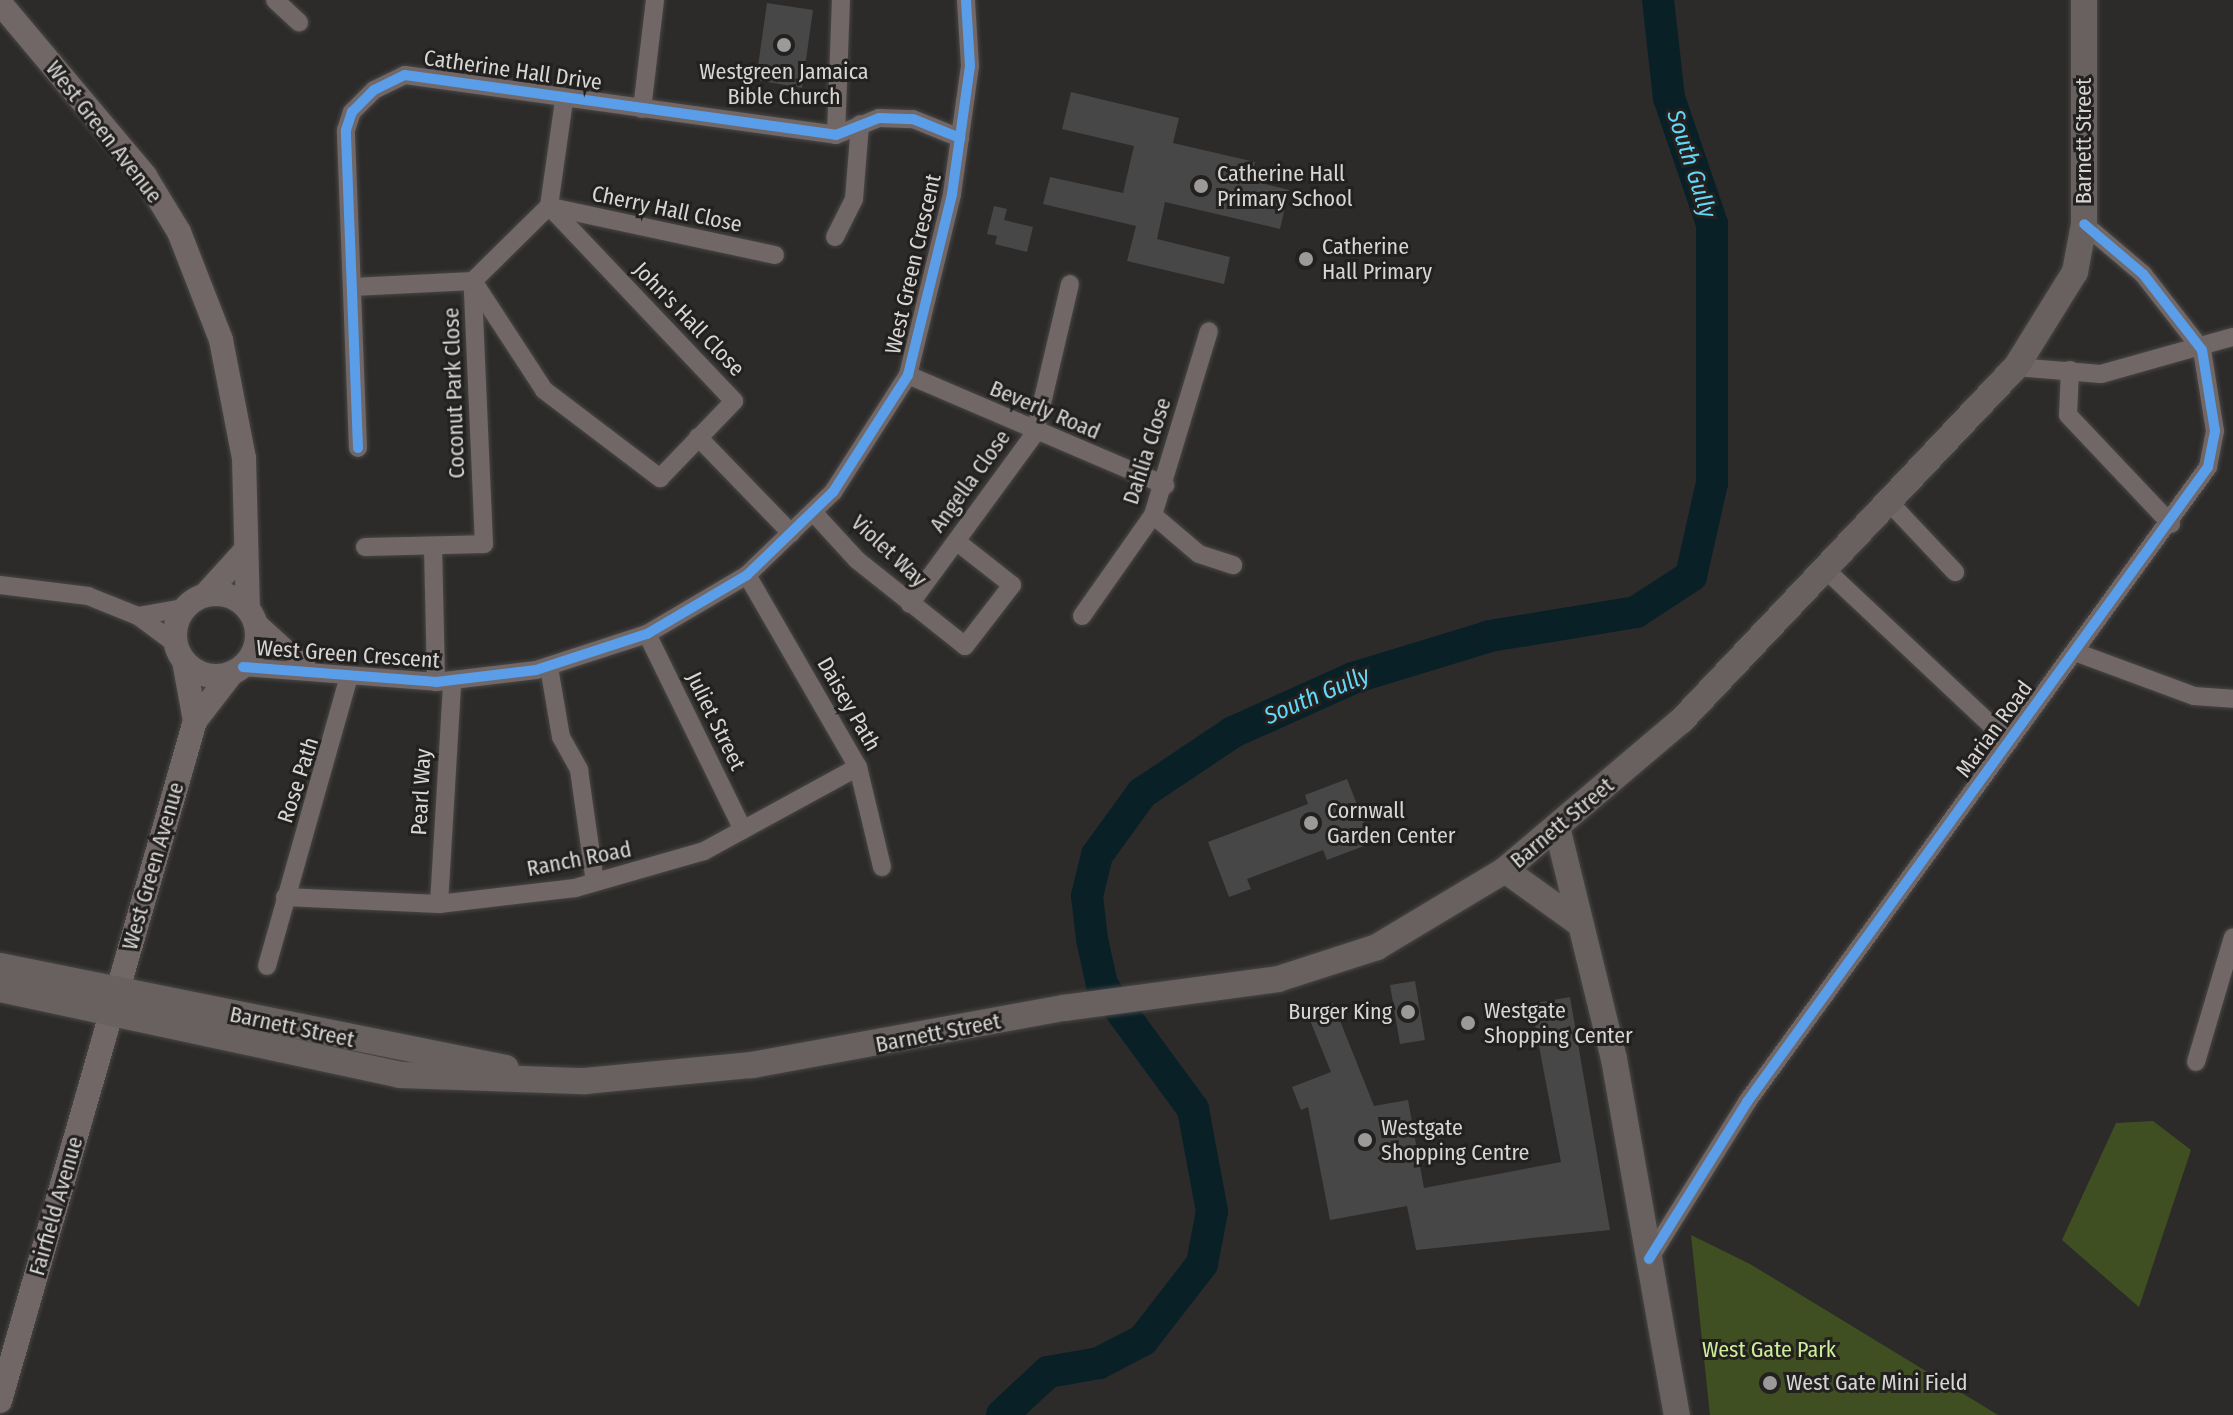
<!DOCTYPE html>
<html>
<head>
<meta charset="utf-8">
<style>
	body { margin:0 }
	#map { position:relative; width:2233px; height:1415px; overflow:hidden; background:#2c2b2a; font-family:"Fira Sans Condensed",sans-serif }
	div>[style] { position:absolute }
	.green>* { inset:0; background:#404f21 }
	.river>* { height:32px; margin:-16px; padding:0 16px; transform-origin:16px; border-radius:16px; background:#092027 }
	.building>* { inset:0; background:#484747 }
	.roads { filter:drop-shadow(0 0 2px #484645) drop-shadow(0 0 2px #484645) }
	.minor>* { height:18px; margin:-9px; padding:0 9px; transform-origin:9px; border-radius:9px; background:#716766 }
	.tertiary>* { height:24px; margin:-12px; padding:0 12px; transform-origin:12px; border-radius:12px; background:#716766 }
	.tertiary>.ring { margin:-12px; padding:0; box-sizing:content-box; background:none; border:24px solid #716766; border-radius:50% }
	.secondary>* { height:26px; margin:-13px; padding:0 13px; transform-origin:13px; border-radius:13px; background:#68615f }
	.cycleway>* { height:10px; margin:-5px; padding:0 5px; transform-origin:5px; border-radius:5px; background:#5a9eea }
	.dots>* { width:22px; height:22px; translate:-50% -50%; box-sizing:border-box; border:4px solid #23211f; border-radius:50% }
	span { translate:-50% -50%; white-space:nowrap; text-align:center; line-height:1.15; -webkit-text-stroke:6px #23211f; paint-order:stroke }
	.street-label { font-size:22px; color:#d8d6d5 }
	.poi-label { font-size:22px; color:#d8d6d5 }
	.left { translate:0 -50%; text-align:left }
	.right { translate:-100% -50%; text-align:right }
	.park-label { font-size:22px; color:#cded98 }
	.water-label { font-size:24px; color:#63d8f9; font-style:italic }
</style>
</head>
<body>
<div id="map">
	<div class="green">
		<div style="clip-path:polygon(2153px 1121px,2191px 1150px,2139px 1307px,2062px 1240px,2116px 1123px)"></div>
		<div style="clip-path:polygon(1691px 1235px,1750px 1264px,1998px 1415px,1710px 1415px)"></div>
	</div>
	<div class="river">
		<div style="left:1002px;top:1415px;width:63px;rotate:-43.1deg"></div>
		<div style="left:1048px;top:1372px;width:52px;rotate:-10deg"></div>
		<div style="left:1099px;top:1363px;width:50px;rotate:-27.6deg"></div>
		<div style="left:1143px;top:1340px;width:96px;rotate:-52.2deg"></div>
		<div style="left:1202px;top:1264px;width:54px;rotate:-79.3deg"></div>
		<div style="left:1212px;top:1211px;width:104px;rotate:-100.6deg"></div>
		<div style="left:1193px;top:1109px;width:154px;rotate:-126.3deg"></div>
		<div style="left:1102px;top:985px;width:47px;rotate:-102.3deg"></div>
		<div style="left:1092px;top:939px;width:43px;rotate:-96.6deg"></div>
		<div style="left:1087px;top:896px;width:42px;rotate:-76.3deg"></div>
		<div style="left:1097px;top:855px;width:77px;rotate:-54deg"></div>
		<div style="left:1142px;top:793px;width:110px;rotate:-33.8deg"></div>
		<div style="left:1233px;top:732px;width:132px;rotate:-24.2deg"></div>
		<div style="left:1353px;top:678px;width:143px;rotate:-17deg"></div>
		<div style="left:1490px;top:636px;width:148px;rotate:-9.3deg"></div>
		<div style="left:1636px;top:612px;width:66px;rotate:-33.2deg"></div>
		<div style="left:1691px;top:576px;width:95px;rotate:-77.3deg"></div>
		<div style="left:1712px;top:483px;width:259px;rotate:-90deg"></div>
		<div style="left:1712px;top:224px;width:133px;rotate:-108.8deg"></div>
		<div style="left:1669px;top:98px;width:99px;rotate:-96.4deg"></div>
	</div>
	<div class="building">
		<div style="clip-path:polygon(767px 3px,813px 10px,802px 88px,756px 80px)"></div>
		<div style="clip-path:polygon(1071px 92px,1179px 118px,1173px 143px,1255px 162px,1250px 180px,1289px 190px,1280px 229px,1165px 202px,1157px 239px,1230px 257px,1224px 284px,1127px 261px,1136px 226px,1043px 204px,1050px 177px,1123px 193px,1134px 146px,1062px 129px)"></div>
		<div style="clip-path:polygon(994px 206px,1007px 209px,1004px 220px,1033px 227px,1027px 252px,995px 244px,997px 236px,987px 234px)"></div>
		<div style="clip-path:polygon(1347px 779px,1372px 843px,1327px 860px,1323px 850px,1247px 879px,1251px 889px,1229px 897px,1208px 842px,1308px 804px,1305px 795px)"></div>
		<div style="clip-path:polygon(1415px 981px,1425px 1040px,1400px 1044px,1390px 985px)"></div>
		<div style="clip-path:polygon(1570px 997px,1610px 1230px,1416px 1250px,1407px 1206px,1330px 1220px,1308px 1107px,1301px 1110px,1292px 1087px,1331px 1072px,1307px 1013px,1333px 1003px,1374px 1106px,1408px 1100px,1424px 1188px,1561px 1162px,1531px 1004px)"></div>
	</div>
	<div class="roads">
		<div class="minor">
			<div style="left:275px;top:0;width:33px;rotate:43deg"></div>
			<div style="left:642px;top:109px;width:110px;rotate:-83.2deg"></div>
			<div style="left:836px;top:135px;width:135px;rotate:-87.9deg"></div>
			<div style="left:551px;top:207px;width:229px;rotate:12.1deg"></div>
			<div style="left:835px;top:237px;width:42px;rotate:-63.4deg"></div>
			<div style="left:854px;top:199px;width:75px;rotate:-85.4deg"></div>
			<div style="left:473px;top:281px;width:130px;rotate:56.9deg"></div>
			<div style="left:544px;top:390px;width:146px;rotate:37.2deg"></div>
			<div style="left:660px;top:478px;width:107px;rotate:-46.1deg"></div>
			<div style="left:734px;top:401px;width:269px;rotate:-133.5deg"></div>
			<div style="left:353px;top:287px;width:120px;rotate:-2.9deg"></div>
			<div style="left:473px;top:281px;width:107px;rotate:-44.6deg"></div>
			<div style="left:549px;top:206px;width:107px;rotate:-81.9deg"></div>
			<div style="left:2016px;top:367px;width:85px;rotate:4.7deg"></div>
			<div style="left:2101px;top:374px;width:137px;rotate:-15.7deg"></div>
			<div style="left:2070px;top:370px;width:45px;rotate:92.5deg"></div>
			<div style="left:2068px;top:415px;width:150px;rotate:46.6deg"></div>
			<div style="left:908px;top:375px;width:280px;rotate:23.2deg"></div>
			<div style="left:698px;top:437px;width:134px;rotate:45.9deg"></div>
			<div style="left:358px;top:448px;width:318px;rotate:-92.2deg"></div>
			<div style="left:346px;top:130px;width:19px;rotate:-72deg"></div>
			<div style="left:352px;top:112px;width:31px;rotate:-45deg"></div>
			<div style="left:374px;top:90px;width:34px;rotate:-26deg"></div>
			<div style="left:405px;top:75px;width:435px;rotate:7.9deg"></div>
			<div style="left:836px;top:135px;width:46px;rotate:-21.6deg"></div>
			<div style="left:879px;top:118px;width:34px;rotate:2deg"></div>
			<div style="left:913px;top:119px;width:51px;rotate:22deg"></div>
			<div style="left:1890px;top:503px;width:95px;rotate:46.7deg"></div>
			<div style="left:813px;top:512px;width:65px;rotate:47.5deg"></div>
			<div style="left:857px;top:560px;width:138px;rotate:38.5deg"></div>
			<div style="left:965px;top:646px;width:77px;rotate:-52.4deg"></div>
			<div style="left:1012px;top:585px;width:71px;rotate:-141.8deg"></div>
			<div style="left:1153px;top:515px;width:60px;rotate:40.3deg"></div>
			<div style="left:1199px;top:554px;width:36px;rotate:18deg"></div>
			<div style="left:433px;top:546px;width:136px;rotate:88.7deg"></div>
			<div style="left:365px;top:547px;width:119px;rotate:-1.4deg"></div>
			<div style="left:484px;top:544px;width:256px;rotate:-92.5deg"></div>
			<div style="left:1826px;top:570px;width:251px;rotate:43.2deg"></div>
			<div style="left:747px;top:575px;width:222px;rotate:60deg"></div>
			<div style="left:858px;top:767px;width:103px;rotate:76.5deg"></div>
			<div style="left:0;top:585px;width:89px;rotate:7.1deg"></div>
			<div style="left:88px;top:596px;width:54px;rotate:21.8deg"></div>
			<div style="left:138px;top:616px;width:47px;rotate:36.4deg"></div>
			<div style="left:910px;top:604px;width:212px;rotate:-53.8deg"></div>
			<div style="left:1035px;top:433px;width:153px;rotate:-76.8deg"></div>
			<div style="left:138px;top:616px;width:47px;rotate:-9.9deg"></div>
			<div style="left:1082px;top:616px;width:123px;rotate:-54.9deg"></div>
			<div style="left:1153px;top:515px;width:192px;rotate:-73.1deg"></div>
			<div style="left:254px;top:619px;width:72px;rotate:42.2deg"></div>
			<div style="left:647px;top:634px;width:218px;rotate:63.9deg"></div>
			<div style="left:2075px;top:652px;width:127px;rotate:20.3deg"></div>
			<div style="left:2194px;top:696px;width:39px;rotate:4deg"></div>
			<div style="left:243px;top:667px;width:194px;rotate:4.4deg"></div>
			<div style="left:436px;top:682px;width:101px;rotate:-6.8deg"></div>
			<div style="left:536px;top:670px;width:117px;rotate:-18deg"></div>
			<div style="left:647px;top:634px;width:116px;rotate:-30.5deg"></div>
			<div style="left:747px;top:575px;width:120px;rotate:-44deg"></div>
			<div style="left:833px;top:492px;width:139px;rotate:-57.3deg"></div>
			<div style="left:908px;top:375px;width:186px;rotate:-76.3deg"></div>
			<div style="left:952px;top:194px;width:129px;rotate:-82deg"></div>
			<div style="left:970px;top:66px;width:66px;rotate:-93.5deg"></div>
			<div style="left:549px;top:667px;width:71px;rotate:80.3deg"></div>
			<div style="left:561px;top:737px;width:38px;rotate:61deg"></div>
			<div style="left:579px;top:770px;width:113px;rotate:81.9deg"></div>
			<div style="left:285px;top:897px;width:154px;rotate:2.6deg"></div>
			<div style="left:439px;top:904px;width:137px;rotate:-6.7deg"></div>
			<div style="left:575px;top:888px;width:134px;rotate:-16deg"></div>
			<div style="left:704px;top:851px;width:175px;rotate:-28.6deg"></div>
			<div style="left:439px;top:904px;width:222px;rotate:-86.6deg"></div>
			<div style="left:267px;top:966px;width:301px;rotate:-74.2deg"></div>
			<div style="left:2196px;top:1062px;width:130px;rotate:-73.5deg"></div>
			<div style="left:1649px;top:1259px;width:185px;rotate:-58deg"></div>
			<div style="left:1747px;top:1102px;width:785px;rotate:-54.02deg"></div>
			<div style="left:2208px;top:467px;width:37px;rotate:-79deg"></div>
			<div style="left:2215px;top:431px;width:82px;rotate:-99.1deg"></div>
			<div style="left:2202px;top:350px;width:96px;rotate:-127.8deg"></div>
			<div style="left:2143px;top:274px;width:77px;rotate:-139.7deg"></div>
		</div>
		<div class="tertiary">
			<div style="left:0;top:3px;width:226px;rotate:50deg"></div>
			<div style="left:145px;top:176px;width:66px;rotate:58.7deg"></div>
			<div style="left:179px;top:232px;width:116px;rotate:68.7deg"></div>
			<div style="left:221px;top:340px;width:120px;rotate:79deg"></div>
			<div style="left:244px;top:458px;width:150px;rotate:88.5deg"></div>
			<div class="ring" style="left:175px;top:594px;width:58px;height:58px"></div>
			<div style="left:205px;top:595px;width:59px;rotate:-47.7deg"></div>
			<div style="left:184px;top:661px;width:61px;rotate:79.6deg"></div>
			<div style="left:0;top:1401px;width:707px;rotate:-74deg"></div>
			<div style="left:195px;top:721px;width:61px;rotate:-52.4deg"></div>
		</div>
		<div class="secondary">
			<div style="left:1557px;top:827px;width:239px;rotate:76.2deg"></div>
			<div style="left:1614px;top:1059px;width:362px;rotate:80deg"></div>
			<div style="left:1505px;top:870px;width:87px;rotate:35.7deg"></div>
			<div style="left:0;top:966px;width:516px;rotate:11.4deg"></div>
			<div style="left:0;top:989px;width:409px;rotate:12.1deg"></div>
			<div style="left:400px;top:1075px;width:185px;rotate:1.9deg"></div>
			<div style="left:585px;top:1081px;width:168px;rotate:-5.5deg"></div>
			<div style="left:752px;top:1065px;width:317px;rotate:-10.4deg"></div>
			<div style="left:1064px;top:1008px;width:216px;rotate:-7.7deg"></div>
			<div style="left:1278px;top:979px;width:104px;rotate:-17.9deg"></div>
			<div style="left:1377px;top:947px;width:149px;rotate:-31deg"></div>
			<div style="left:1505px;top:870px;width:231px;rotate:-40.3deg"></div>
			<div style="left:1681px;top:721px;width:487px;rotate:-46.6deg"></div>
			<div style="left:2016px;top:367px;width:112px;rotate:-58.2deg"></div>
			<div style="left:2075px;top:272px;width:49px;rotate:-79.4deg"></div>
			<div style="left:2084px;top:224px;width:224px;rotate:-90deg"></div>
		</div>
	</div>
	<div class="cycleway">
		<div style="left:358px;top:448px;width:318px;rotate:-92.2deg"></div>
		<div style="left:346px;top:130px;width:19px;rotate:-72deg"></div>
		<div style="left:352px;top:112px;width:31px;rotate:-45deg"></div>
		<div style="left:374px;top:90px;width:34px;rotate:-26deg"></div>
		<div style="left:405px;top:75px;width:435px;rotate:7.9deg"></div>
		<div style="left:836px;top:135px;width:46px;rotate:-21.6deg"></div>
		<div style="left:879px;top:118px;width:34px;rotate:2deg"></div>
		<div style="left:913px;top:119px;width:51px;rotate:22deg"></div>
		<div style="left:243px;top:667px;width:194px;rotate:4.4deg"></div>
		<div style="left:436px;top:682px;width:101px;rotate:-6.8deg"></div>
		<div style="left:536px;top:670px;width:117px;rotate:-18deg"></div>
		<div style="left:647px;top:634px;width:116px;rotate:-30.5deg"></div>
		<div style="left:747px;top:575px;width:120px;rotate:-44deg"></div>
		<div style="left:833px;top:492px;width:139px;rotate:-57.3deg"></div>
		<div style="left:908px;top:375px;width:186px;rotate:-76.3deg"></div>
		<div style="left:952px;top:194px;width:129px;rotate:-82deg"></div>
		<div style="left:970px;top:66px;width:66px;rotate:-93.5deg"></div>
		<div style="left:1649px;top:1259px;width:185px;rotate:-58deg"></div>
		<div style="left:1747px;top:1102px;width:785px;rotate:-54.02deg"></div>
		<div style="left:2208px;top:467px;width:37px;rotate:-79deg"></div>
		<div style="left:2215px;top:431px;width:82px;rotate:-99.1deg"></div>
		<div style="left:2202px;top:350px;width:96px;rotate:-127.8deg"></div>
		<div style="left:2143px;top:274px;width:77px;rotate:-139.7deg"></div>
	</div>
	<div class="dots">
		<div style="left:784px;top:45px;background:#9c9a99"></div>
		<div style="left:1201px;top:186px;background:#9c9a99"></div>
		<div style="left:1306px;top:259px;background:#9c9a99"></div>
		<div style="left:1311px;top:823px;background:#9c9a99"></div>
		<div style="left:1408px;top:1012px;background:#9c9a99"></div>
		<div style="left:1468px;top:1023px;background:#9c9a99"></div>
		<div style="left:1365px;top:1140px;background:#9c9a99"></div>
		<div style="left:1770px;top:1383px;background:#9c9a99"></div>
	</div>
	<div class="street-label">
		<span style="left:513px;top:70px;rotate:8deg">Catherine Hall Drive</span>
		<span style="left:104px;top:132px;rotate:52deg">West Green Avenue</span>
		<span style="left:2084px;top:141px;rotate:-90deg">Barnett Street</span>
		<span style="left:667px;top:209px;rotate:12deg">Cherry Hall Close</span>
		<span style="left:913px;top:264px;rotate:-77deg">West Green Crescent</span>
		<span style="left:689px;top:319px;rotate:46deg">John's Hall Close</span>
		<span style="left:454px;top:393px;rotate:-92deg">Coconut Park Close</span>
		<span style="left:1045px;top:410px;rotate:23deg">Beverly Road</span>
		<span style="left:1147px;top:451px;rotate:-72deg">Dahlia Close</span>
		<span style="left:970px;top:481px;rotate:-54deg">Angella Close</span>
		<span style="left:889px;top:551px;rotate:43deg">Violet Way</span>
		<span style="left:348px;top:654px;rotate:4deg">West Green Crescent</span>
		<span style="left:849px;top:704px;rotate:60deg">Daisey Path</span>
		<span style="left:716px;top:721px;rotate:64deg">Juliet Street</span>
		<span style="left:1994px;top:729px;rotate:-54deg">Marian Road</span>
		<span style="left:298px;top:780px;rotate:-72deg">Rose Path</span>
		<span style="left:421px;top:792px;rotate:-87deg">Pearl Way</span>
		<span style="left:1562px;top:823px;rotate:-40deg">Barnett Street</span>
		<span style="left:579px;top:859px;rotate:-11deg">Ranch Road</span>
		<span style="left:153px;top:866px;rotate:-74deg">West Green Avenue</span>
		<span style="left:292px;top:1027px;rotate:12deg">Barnett Street</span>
		<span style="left:938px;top:1033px;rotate:-11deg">Barnett Street</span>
		<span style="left:56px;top:1206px;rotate:-74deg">Fairfield Avenue</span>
	</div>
	<div class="poi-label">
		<span style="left:784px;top:84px">Westgreen Jamaica<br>Bible Church</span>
		<span class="left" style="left:1217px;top:186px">Catherine Hall<br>Primary School</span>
		<span class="left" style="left:1322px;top:259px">Catherine<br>Hall Primary</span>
		<span class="left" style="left:1327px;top:823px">Cornwall<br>Garden Center</span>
		<span class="left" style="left:1484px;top:1023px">Westgate<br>Shopping Center</span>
		<span class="right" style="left:1392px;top:1012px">Burger King</span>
		<span class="left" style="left:1381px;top:1140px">Westgate<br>Shopping Centre</span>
		<span class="left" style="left:1786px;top:1383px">West Gate Mini Field</span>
	</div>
	<div class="park-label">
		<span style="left:1769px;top:1350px">West Gate Park</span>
	</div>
	<div class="water-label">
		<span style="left:1691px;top:164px;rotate:72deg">South Gully</span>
		<span style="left:1317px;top:696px;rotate:-23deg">South Gully</span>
	</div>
</div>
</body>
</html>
